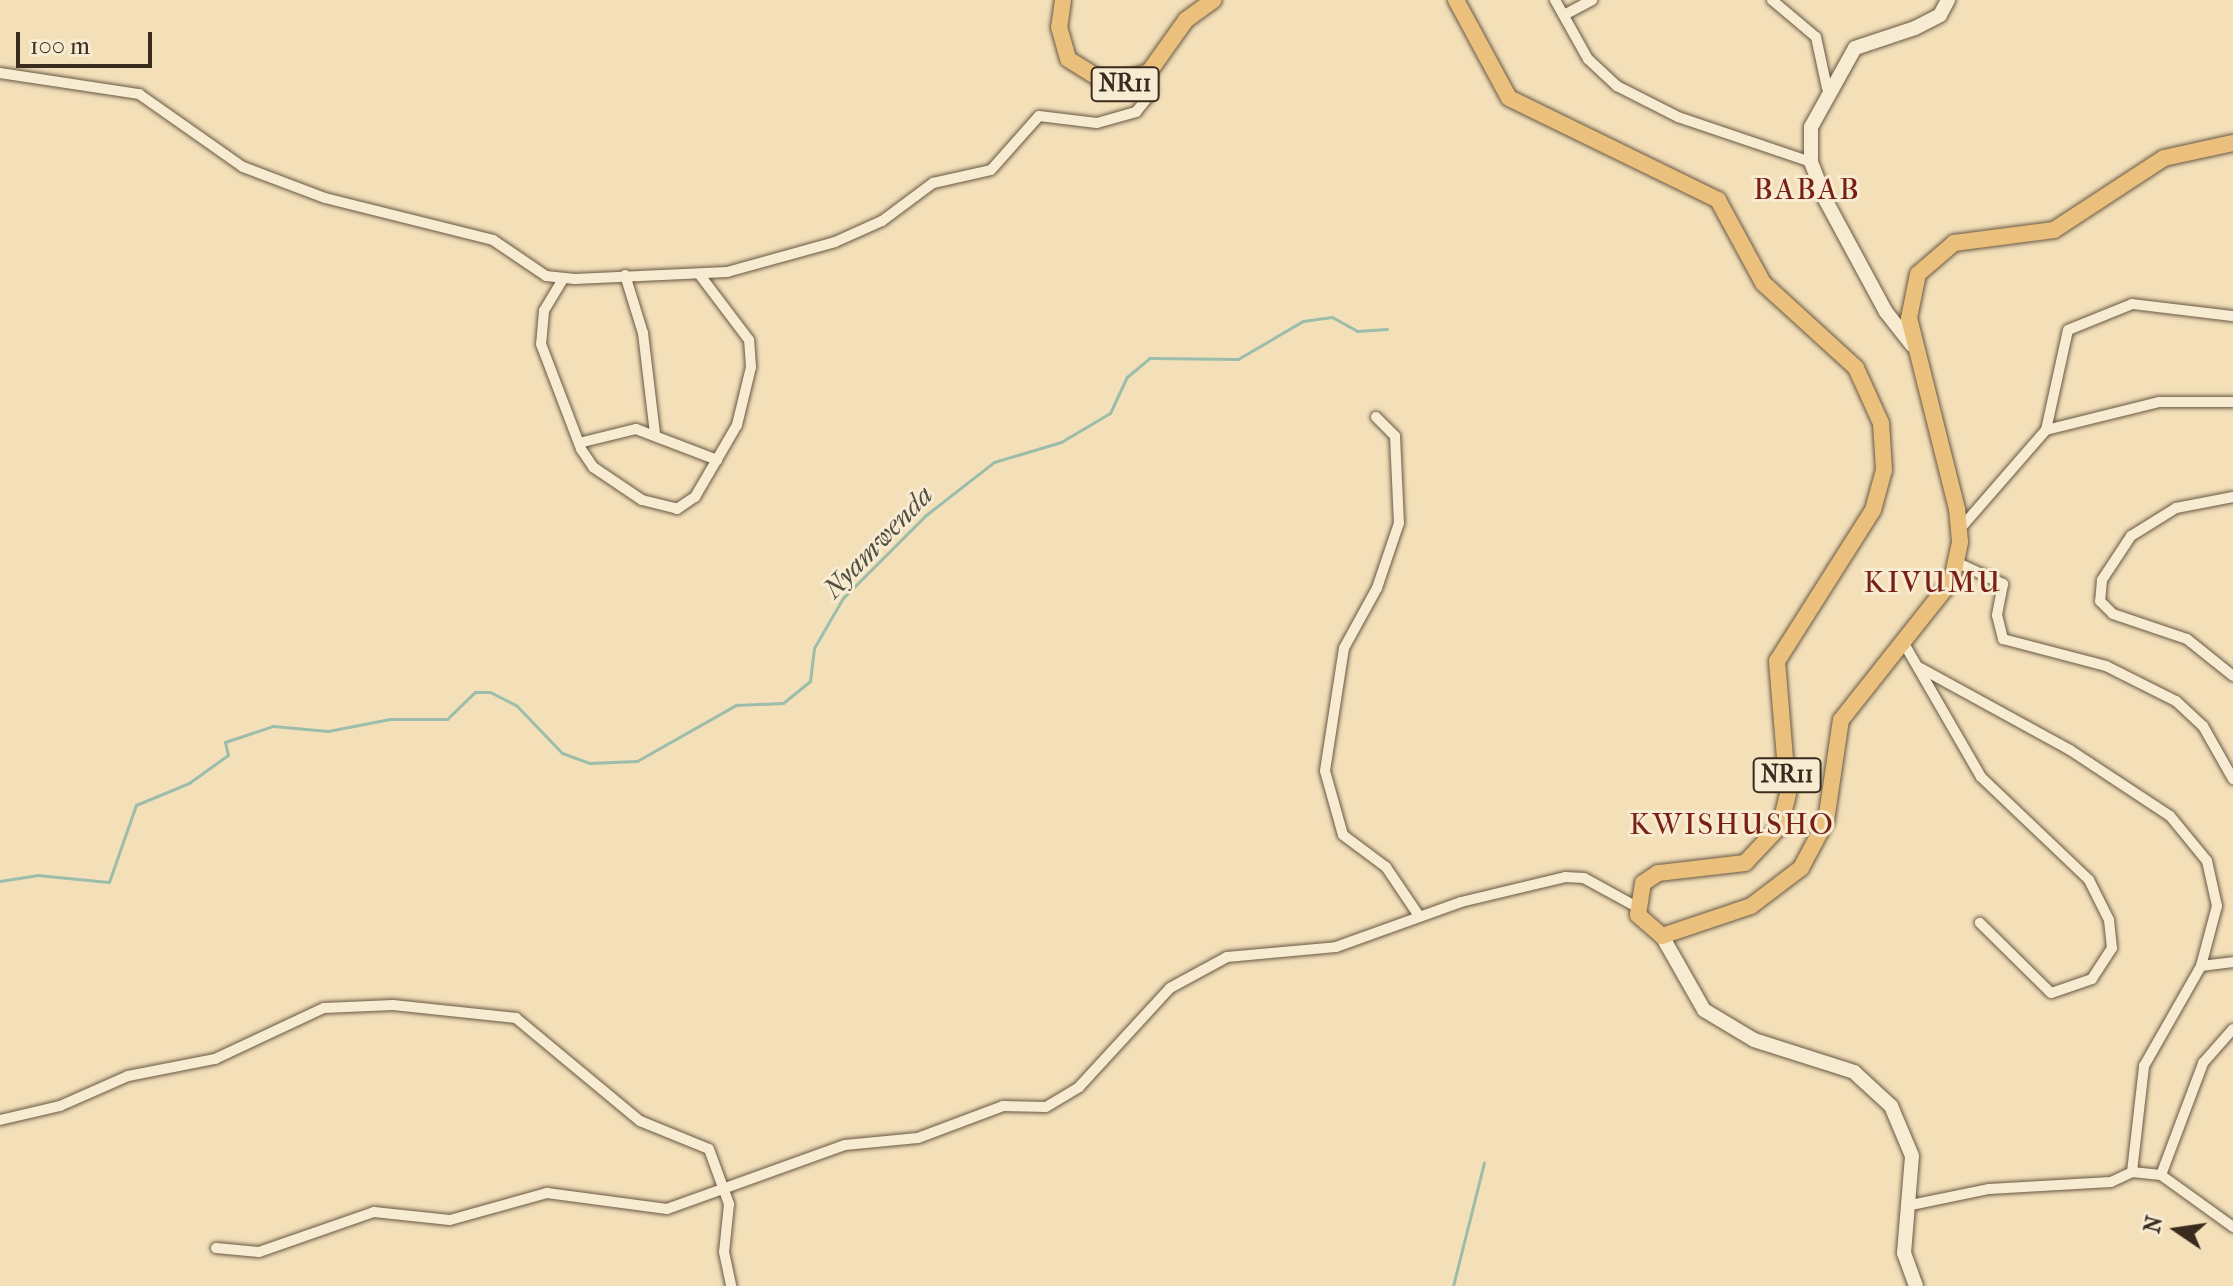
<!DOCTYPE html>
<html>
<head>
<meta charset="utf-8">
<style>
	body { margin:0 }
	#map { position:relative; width:2233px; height:1286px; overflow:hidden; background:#f3e0b9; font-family:"IM FELL French Canon",serif }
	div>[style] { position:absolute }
	.stream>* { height:3px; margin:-1.5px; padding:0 1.5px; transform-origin:1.5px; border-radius:1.5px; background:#9cbdab }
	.roads { filter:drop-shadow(0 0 2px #685845) drop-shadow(0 0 2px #685845) }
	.minor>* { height:10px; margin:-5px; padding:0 5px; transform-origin:5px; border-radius:5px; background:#f7ebd2 }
	.secondary>* { height:14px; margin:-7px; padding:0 7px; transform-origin:7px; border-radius:7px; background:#f7ebd2 }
	.trunk>* { height:16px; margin:-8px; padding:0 8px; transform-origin:8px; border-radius:8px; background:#eac07c }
	span { translate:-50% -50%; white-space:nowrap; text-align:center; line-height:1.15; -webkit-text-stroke:6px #f7ebd2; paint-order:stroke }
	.shield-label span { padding:2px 6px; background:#f7ebd2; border:2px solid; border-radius:6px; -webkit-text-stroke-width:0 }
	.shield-label { font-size:24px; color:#392b1e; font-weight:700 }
	.water-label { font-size:28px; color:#525041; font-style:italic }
	.quarter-label { font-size:30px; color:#7a1f14; letter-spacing:2px }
	.north { position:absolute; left:2137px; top:1190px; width:80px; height:80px; -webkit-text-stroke:6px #f7ebd2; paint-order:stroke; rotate:283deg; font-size:22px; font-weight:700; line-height:32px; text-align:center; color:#392b1e }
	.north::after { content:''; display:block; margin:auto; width:28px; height:36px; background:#392b1e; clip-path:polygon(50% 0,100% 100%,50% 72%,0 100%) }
	.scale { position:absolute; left:16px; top:32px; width:136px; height:36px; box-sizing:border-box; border:4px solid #392b1e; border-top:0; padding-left:10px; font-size:24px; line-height:28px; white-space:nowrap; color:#392b1e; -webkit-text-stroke:6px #f7ebd2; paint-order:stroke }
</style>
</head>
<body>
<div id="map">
	<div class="stream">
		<div style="left:0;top:881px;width:37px;rotate:-9deg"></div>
		<div style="left:37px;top:875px;width:72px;rotate:5.6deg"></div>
		<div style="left:109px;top:882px;width:82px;rotate:-70.7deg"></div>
		<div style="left:136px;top:805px;width:57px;rotate:-22.5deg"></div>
		<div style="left:189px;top:783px;width:48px;rotate:-35.7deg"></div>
		<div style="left:228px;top:755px;width:13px;rotate:-103deg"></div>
		<div style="left:225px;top:742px;width:51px;rotate:-18.4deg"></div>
		<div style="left:273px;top:726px;width:55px;rotate:5.2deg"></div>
		<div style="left:328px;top:731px;width:63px;rotate:-11deg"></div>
		<div style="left:390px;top:719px;width:57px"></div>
		<div style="left:447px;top:719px;width:39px;rotate:-44deg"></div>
		<div style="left:475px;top:692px;width:15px"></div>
		<div style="left:490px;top:692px;width:30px;rotate:27deg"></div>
		<div style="left:517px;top:706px;width:65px;rotate:46.2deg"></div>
		<div style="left:562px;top:753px;width:29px;rotate:20deg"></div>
		<div style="left:589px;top:763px;width:48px;rotate:-2.4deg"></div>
		<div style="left:637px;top:761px;width:114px;rotate:-29.5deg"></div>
		<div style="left:736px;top:705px;width:47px;rotate:-2.4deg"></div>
		<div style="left:783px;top:703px;width:35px;rotate:-39deg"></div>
		<div style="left:810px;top:681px;width:33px;rotate:-83deg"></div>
		<div style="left:814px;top:648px;width:58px;rotate:-59.9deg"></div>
		<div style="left:843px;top:598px;width:117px;rotate:-45deg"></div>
		<div style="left:926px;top:515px;width:86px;rotate:-37.9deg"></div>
		<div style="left:994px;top:462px;width:70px;rotate:-16.6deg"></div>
		<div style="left:1061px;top:442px;width:57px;rotate:-30.6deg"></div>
		<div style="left:1110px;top:413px;width:40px;rotate:-65deg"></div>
		<div style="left:1127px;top:377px;width:30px;rotate:-40deg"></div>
		<div style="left:1150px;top:358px;width:88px;rotate:0.7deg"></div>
		<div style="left:1238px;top:359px;width:75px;rotate:-30.3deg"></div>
		<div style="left:1303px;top:321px;width:29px;rotate:-8deg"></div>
		<div style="left:1332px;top:317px;width:29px;rotate:29deg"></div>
		<div style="left:1357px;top:331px;width:30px;rotate:-4deg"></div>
		<div style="left:1453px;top:1286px;width:127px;rotate:-75.9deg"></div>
	</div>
	<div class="roads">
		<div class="minor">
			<div style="left:1555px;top:0;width:68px;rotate:60.8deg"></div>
			<div style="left:1588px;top:59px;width:40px;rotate:43deg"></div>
			<div style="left:1617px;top:86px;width:68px;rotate:26.9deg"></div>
			<div style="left:1678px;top:117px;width:140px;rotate:18.7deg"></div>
			<div style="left:1772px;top:0;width:57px;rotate:40.1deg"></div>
			<div style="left:1816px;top:37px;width:52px;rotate:77.8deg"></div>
			<div style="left:1564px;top:15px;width:32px;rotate:-28deg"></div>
			<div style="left:0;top:73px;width:141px;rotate:8.6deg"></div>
			<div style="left:139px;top:94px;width:127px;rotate:35.1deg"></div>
			<div style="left:243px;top:167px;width:88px;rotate:20.7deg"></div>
			<div style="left:325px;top:198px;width:173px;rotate:14deg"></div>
			<div style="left:493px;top:240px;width:64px;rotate:34.2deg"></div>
			<div style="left:546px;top:276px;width:29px;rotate:6deg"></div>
			<div style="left:575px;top:279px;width:152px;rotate:-2.6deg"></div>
			<div style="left:727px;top:272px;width:112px;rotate:-15.5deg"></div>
			<div style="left:835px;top:242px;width:51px;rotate:-24.1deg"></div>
			<div style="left:882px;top:221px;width:64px;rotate:-36.7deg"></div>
			<div style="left:933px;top:183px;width:59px;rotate:-12.6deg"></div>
			<div style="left:991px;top:170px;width:72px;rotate:-48.4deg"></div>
			<div style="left:1039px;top:116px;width:58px;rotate:6.9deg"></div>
			<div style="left:1097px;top:123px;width:41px;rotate:-15.8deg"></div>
			<div style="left:1136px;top:112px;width:26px;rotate:-51deg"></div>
			<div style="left:1152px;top:92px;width:23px;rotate:-90deg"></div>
			<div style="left:625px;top:275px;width:61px;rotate:72.8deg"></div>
			<div style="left:643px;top:333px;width:101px;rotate:83.2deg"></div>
			<div style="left:563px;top:279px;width:37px;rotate:121deg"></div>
			<div style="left:544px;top:311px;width:33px;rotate:95deg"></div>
			<div style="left:541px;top:344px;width:112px;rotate:69.1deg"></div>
			<div style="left:581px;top:449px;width:22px;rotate:56deg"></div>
			<div style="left:593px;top:467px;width:59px;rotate:34deg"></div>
			<div style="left:642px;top:500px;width:36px;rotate:14deg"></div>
			<div style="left:677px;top:509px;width:22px;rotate:-34deg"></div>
			<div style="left:695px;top:497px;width:83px;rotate:-59.7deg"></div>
			<div style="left:737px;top:425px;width:60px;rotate:-76.4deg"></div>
			<div style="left:751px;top:367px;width:27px;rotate:-94deg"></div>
			<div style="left:749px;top:340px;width:83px;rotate:-127.1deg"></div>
			<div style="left:1376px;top:417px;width:27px;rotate:45deg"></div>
			<div style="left:1395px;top:436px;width:87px;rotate:87.4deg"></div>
			<div style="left:1399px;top:523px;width:69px;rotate:108.7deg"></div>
			<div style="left:1377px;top:588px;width:68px;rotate:118.8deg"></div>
			<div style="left:1344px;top:648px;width:124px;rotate:98.8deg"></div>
			<div style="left:1325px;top:771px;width:66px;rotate:74.3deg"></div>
			<div style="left:1343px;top:835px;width:54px;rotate:36.7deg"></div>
			<div style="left:1386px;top:867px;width:59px;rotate:56deg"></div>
			<div style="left:2046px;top:430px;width:116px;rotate:-13.9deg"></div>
			<div style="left:2159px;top:402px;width:74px"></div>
			<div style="left:579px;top:443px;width:59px;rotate:-13.8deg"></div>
			<div style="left:636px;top:429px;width:87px;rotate:20.9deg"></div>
			<div style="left:2233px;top:497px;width:58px;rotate:169.1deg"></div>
			<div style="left:2176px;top:508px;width:53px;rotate:148.1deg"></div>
			<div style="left:2131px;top:536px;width:53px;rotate:123.4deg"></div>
			<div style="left:2102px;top:580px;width:21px;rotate:95deg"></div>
			<div style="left:2100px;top:601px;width:18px;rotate:45deg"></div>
			<div style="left:2113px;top:614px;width:78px;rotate:18.7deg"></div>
			<div style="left:2187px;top:639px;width:59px;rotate:38.8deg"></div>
			<div style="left:1959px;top:530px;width:133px;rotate:-49deg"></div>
			<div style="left:2046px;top:430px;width:102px;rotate:-77.6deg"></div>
			<div style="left:2068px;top:330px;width:69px;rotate:-22.1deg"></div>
			<div style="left:2132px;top:304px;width:102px;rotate:6.8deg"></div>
			<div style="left:1958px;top:563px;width:50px;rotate:25deg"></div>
			<div style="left:2003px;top:584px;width:32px;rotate:101deg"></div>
			<div style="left:1997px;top:615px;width:25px;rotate:76deg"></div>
			<div style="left:2003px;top:639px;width:106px;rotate:14.7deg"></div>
			<div style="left:2106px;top:666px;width:78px;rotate:26.6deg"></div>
			<div style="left:2176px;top:701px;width:37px;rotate:43deg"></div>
			<div style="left:2203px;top:726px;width:61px;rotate:60.5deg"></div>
			<div style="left:1902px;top:640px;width:158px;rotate:60deg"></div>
			<div style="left:1981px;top:777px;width:149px;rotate:43.6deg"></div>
			<div style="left:2089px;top:880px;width:45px;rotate:63.4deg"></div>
			<div style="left:2109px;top:920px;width:28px;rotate:84deg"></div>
			<div style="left:2112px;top:948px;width:37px;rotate:123deg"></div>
			<div style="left:2092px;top:979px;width:43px;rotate:161.1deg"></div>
			<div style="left:2051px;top:993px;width:100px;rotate:-135.4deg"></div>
			<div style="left:2201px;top:966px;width:32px;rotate:-7deg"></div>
			<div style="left:0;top:1120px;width:62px;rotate:-13.1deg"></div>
			<div style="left:60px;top:1106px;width:74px;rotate:-23.8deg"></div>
			<div style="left:128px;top:1076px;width:89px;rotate:-11.1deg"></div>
			<div style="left:215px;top:1059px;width:120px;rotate:-25.1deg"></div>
			<div style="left:324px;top:1008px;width:69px;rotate:-2.5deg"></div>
			<div style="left:393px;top:1005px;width:124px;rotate:6deg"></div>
			<div style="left:516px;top:1018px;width:161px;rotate:39.7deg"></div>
			<div style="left:640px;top:1121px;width:74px;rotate:22.1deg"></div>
			<div style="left:709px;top:1149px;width:59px;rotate:70deg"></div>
			<div style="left:729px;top:1204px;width:48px;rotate:95.9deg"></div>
			<div style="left:724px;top:1252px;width:35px;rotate:78deg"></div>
			<div style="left:2132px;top:1172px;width:29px;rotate:6deg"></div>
			<div style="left:2161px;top:1175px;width:89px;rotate:35.8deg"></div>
			<div style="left:2161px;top:1175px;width:120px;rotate:-69.4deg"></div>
			<div style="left:2203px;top:1063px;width:45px;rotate:-48.6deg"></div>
			<div style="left:1911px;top:1205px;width:80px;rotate:-11.6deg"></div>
			<div style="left:1989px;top:1189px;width:122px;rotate:-3.3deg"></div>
			<div style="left:2111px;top:1182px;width:23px;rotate:-25deg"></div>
			<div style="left:2132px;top:1172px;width:107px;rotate:-83.5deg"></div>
			<div style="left:2144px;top:1066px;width:115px;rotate:-60.3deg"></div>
			<div style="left:2201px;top:966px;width:62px;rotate:-75.1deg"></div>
			<div style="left:2217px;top:906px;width:46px;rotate:-102.5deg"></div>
			<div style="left:2207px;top:861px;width:58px;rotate:-129.4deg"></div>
			<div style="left:2170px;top:816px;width:120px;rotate:-146.6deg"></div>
			<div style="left:2070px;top:750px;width:171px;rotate:-151.3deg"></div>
			<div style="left:216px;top:1248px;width:43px;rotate:5.3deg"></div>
			<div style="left:259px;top:1252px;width:122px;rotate:-19.2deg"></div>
			<div style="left:374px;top:1212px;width:76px;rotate:6deg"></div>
			<div style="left:450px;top:1220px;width:101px;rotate:-15.6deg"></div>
			<div style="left:547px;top:1193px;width:121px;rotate:7.6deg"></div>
			<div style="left:667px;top:1209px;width:189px;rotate:-19.8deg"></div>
			<div style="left:845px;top:1145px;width:73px;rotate:-5.5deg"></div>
			<div style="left:918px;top:1138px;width:91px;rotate:-20.6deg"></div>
			<div style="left:1003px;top:1106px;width:43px;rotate:1.3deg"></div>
			<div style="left:1046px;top:1107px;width:39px;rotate:-31deg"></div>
			<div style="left:1079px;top:1087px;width:134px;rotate:-47.4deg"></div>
			<div style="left:1170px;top:988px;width:65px;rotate:-28.5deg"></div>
			<div style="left:1227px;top:957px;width:109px;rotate:-5.2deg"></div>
			<div style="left:1336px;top:947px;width:133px;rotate:-19.8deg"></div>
			<div style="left:1461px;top:902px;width:107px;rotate:-13.5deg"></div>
			<div style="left:1565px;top:877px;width:19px;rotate:3deg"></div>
			<div style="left:1584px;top:878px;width:60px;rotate:28.7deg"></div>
		</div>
		<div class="secondary">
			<div style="left:1912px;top:345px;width:42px;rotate:-128.2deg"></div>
			<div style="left:1886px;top:312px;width:126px;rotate:-118.4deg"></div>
			<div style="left:1826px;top:201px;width:42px;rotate:-111deg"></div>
			<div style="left:1811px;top:162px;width:35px;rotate:-90deg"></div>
			<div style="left:1811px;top:127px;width:90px;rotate:-60.9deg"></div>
			<div style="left:1855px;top:48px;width:63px;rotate:-18.4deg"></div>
			<div style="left:1915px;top:28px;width:28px;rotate:-27deg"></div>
			<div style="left:1940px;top:15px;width:17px;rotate:-62deg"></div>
			<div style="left:1662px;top:936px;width:85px;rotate:60.4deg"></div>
			<div style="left:1704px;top:1010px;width:58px;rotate:31deg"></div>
			<div style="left:1754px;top:1040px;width:105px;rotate:17.7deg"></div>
			<div style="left:1854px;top:1072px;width:50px;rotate:42.6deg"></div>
			<div style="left:1891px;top:1106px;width:54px;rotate:67.2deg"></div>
			<div style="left:1912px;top:1156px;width:97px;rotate:94.7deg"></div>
			<div style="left:1904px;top:1253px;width:35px;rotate:70deg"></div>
		</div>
		<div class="trunk">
			<div style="left:1063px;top:0;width:27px;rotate:98deg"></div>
			<div style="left:1059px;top:27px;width:33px;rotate:74deg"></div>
			<div style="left:1068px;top:59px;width:47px;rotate:32deg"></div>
			<div style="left:1108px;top:84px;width:43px;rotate:-16.3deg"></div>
			<div style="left:1149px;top:72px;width:64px;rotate:-54.6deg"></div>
			<div style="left:1186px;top:20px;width:34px;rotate:-36deg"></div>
			<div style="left:1456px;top:0;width:111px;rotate:61.6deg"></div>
			<div style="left:1509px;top:98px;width:233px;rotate:26deg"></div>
			<div style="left:1718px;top:200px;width:94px;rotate:61.5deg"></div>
			<div style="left:1763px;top:283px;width:126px;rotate:42.4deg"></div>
			<div style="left:1856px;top:368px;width:60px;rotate:65.6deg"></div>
			<div style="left:1881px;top:423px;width:47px;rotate:86.3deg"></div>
			<div style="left:1884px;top:470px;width:41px;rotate:105.4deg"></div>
			<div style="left:1873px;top:510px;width:179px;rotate:122.4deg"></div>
			<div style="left:1777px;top:661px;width:133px;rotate:85.3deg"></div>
			<div style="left:1788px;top:794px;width:33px;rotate:104deg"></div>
			<div style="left:1780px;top:826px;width:51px;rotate:133.4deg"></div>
			<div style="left:1745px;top:863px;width:88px;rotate:173.4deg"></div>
			<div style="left:1658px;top:873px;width:18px;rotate:146deg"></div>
			<div style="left:1643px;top:883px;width:32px;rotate:99deg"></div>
			<div style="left:1638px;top:915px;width:32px;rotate:41deg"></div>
			<div style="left:1662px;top:936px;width:94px;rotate:-18.6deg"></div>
			<div style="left:1751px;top:906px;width:63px;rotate:-37.2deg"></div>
			<div style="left:1801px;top:868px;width:53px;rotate:-62deg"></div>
			<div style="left:1826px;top:821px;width:102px;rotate:-81.6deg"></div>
			<div style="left:1841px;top:720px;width:179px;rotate:-51.6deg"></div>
			<div style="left:1952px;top:580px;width:39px;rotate:-78deg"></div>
			<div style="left:1960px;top:542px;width:33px;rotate:-95deg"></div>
			<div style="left:1957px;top:509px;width:197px;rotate:-104.1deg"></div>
			<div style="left:1909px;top:318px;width:45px;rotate:-78.4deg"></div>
			<div style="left:1918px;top:274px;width:48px;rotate:-40.7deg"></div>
			<div style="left:1954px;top:243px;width:101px;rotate:-7.4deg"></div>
			<div style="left:2054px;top:230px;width:131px;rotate:-33.2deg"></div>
			<div style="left:2164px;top:158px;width:71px;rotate:-12.3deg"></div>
		</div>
	</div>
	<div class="shield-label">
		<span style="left:1125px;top:84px">NR11</span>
		<span style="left:1787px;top:775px">NR11</span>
	</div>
	<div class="water-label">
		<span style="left:878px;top:542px;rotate:-46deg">Nyamwenda</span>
	</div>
	<div class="quarter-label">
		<span style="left:1807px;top:190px">BABAB</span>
		<span style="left:1933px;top:583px">KIVUMU</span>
		<span style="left:1732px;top:825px">KWISHUSHO</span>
	</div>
	<div class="north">N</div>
	<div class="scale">100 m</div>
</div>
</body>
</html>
